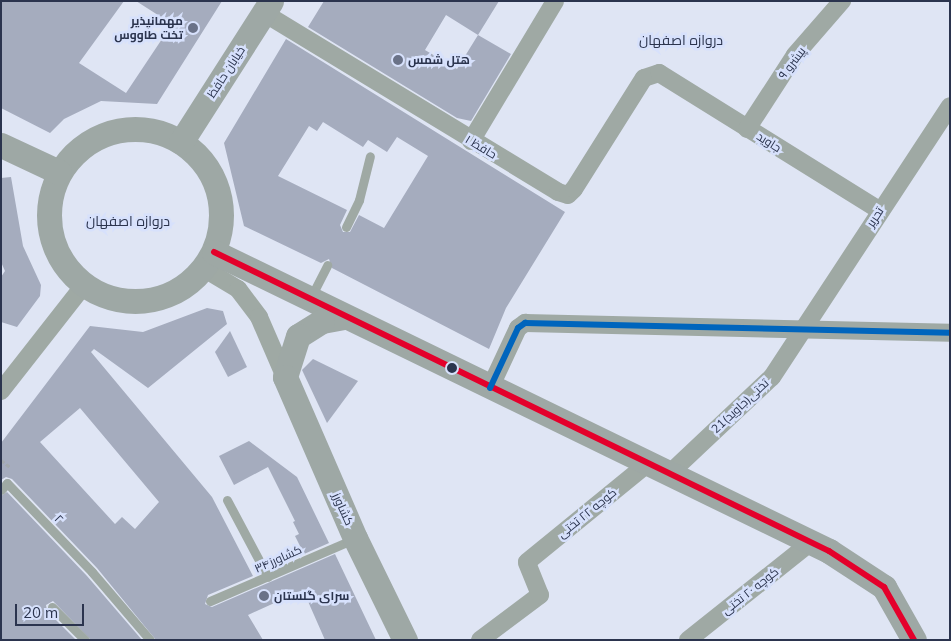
<!DOCTYPE html>
<html>
<head>
<meta charset="utf-8">
<style>
	body { margin:0 }
	#map { position:relative; width:951px; height:641px; overflow:hidden; background:#dfe5f4; font-family:Mulish,Cairo,sans-serif }
	div>[style] { position:absolute }
	.building>* { inset:0; background:#a5acbe }
	.path>* { height:3px; margin-top:-1.5px; transform-origin:0; background:repeating-linear-gradient(90deg,#a3a9ad 0 4px,transparent 0 6.5px) }
	.lane>* { height:9px; margin:-4.5px; padding:0 4.5px; transform-origin:4.5px; border-radius:4.5px; background:#9fa9a4 }
	.street>* { height:18px; margin:-9px; padding:0 9px; transform-origin:9px; border-radius:9px; background:#9fa9a4 }
	.secondary>* { height:25px; margin:-12.5px; padding:0 12.5px; transform-origin:12.5px; border-radius:12.5px; background:#9ea8a5 }
	.secondary>.ring { margin:-12.5px; padding:0; box-sizing:content-box; background:none; border:25px solid #9ea8a5; border-radius:50% }
	.bus-1>* { height:6px; margin:-3px; padding:0 3px; transform-origin:3px; border-radius:3px; background:#e4002b }
	.bus-2>* { height:6px; margin:-3px; padding:0 3px; transform-origin:3px; border-radius:3px; background:#0065bd }
	.dots>* { width:14px; height:14px; translate:-50% -50%; box-sizing:border-box; border:2px solid #d7e1fc; border-radius:50% }
	span { translate:-50% -50%; white-space:nowrap; text-align:center; line-height:1.15; -webkit-text-stroke:5px #d7e1fc; paint-order:stroke }
	.poi-label { font-size:12px; color:#2b344e; font-weight:700 }
	.right { translate:-100% -50%; text-align:right }
	.left { translate:0 -50%; text-align:left }
	.street-label { font-size:12px; color:#2b344e }
	.neighbourhood-label { font-size:14px; color:#2b344e }
	.frame { position:absolute; inset:0; border:2px solid #2b344e; pointer-events:none }
	.scale { position:absolute; left:15px; top:604px; width:69px; height:22px; box-sizing:border-box; border:2px solid #2b344e; border-top:0; padding-left:6px; font-size:15px; line-height:18px; white-space:nowrap; color:#2b344e; -webkit-text-stroke:4px #d7e1fc; paint-order:stroke }
</style>
</head>
<body>
<div id="map">
	<div class="building">
		<div style="clip-path:polygon(1px 1px,124px 1px,79px 63px,126px 93px,172px 24px,136px 1px,222px 1px,157px 104px,101px 101px,64px 119px,50px 133px,1px 108px)"></div>
		<div style="clip-path:polygon(evenodd,324px 1px,499px 1px,478px 35px,511px 54px,471px 121px,457px 118px,308px 27px,324px 1px,446px 15px,478px 35px,457px 69px,425px 50px,446px 15px)"></div>
		<div style="clip-path:polygon(evenodd,286px 39px,565px 212px,506px 308px,489px 349px,332px 268px,329px 259px,321px 263px,244px 226px,224px 143px,286px 39px,323px 122px,363px 147px,368px 140px,387px 152px,397px 137px,428px 156px,384px 228px,359px 215px,350px 232px,343px 232px,340px 225px,347px 210px,278px 176px,309px 126px,317px 131px,323px 122px)"></div>
		<div style="clip-path:polygon(11px 177px,23px 246px,41px 285px,40px 296px,17px 327px,1px 322px,1px 277px,5px 271px,1px 262px,1px 178px)"></div>
		<div style="clip-path:polygon(evenodd,207px 308px,223px 311px,227px 324px,148px 388px,94px 349px,91px 352px,212px 497px,253px 576px,208px 595px,205px 604px,212px 607px,335px 554px,376px 640px,325px 640px,303px 590px,248px 615px,263px 640px,156px 640px,97px 568px,12px 479px,6px 477px,1px 480px,1px 443px,90px 326px,143px 332px,207px 308px,80px 408px,159px 502px,135px 529px,122px 517px,115px 524px,40px 442px,80px 408px)"></div>
		<div style="clip-path:polygon(230px 331px,247px 367px,228px 377px,215px 352px)"></div>
		<div style="clip-path:polygon(313px 359px,358px 381px,327px 423px,302px 370px)"></div>
		<div style="clip-path:polygon(249px 441px,297px 477px,329px 543px,304px 554px,295px 536px,299px 534px,293px 522px,295px 521px,268px 467px,234px 485px,219px 456px)"></div>
		<div style="clip-path:polygon(7px 492px,87px 576px,142px 640px,91px 640px,53px 601px,46px 605px,47px 611px,76px 640px,1px 640px,1px 496px)"></div>
	</div>
	<div class="path">
		<div style="left:1px;top:460px;width:11px;rotate:38deg"></div>
	</div>
	<div class="lane">
		<div style="left:346px;top:227px;width:30px;rotate:-64deg"></div>
		<div style="left:359px;top:200px;width:45px;rotate:-76deg"></div>
		<div style="left:311px;top:297px;width:36px;rotate:-63deg"></div>
		<div style="left:1px;top:490px;width:9px;rotate:-49deg"></div>
		<div style="left:7px;top:483px;width:123px;rotate:46.3deg"></div>
		<div style="left:92px;top:572px;width:89px;rotate:49.5deg"></div>
		<div style="left:227px;top:500px;width:87px;rotate:62deg"></div>
		<div style="left:210px;top:601px;width:157px;rotate:-23.3deg"></div>
		<div style="left:52px;top:607px;width:47px;rotate:45deg"></div>
	</div>
	<div class="street">
		<div style="left:264px;top:13px;width:344px;rotate:31.3deg"></div>
		<div style="left:558px;top:192px;width:10px;rotate:17deg"></div>
		<div style="left:568px;top:195px;width:8px;rotate:-45deg"></div>
		<div style="left:574px;top:189px;width:131px;rotate:-57.8deg"></div>
		<div style="left:644px;top:78px;width:16px;rotate:-18deg"></div>
		<div style="left:659px;top:73px;width:259px;rotate:31.9deg"></div>
		<div style="left:747px;top:129px;width:88px;rotate:-57deg"></div>
		<div style="left:795px;top:55px;width:72px;rotate:-49deg"></div>
		<div style="left:471px;top:141px;width:163px;rotate:-59deg"></div>
		<div style="left:203px;top:268px;width:41px;rotate:31deg"></div>
		<div style="left:238px;top:289px;width:35px;rotate:53deg"></div>
		<div style="left:259px;top:317px;width:65px;rotate:66.6deg"></div>
		<div style="left:490px;top:388px;width:66px;rotate:-65deg"></div>
		<div style="left:518px;top:328px;width:9px;rotate:-36deg"></div>
		<div style="left:525px;top:323px;width:425px;rotate:1.3deg"></div>
		<div style="left:1px;top:391px;width:135px;rotate:-51.9deg"></div>
		<div style="left:669px;top:474px;width:141px;rotate:-43.3deg"></div>
		<div style="left:772px;top:377px;width:324px;rotate:-56.7deg"></div>
		<div style="left:480px;top:640px;width:75px;rotate:-36.9deg"></div>
		<div style="left:540px;top:595px;width:35px;rotate:-112deg"></div>
		<div style="left:527px;top:562px;width:155px;rotate:-39.2deg"></div>
		<div style="left:688px;top:640px;width:157px;rotate:-38.5deg"></div>
	</div>
	<div class="secondary">
		<div class="ring" style="left:49px;top:129px;width:147px;height:147px"></div>
		<div style="left:181px;top:142px;width:167px;rotate:-57.4deg"></div>
		<div style="left:1px;top:145px;width:64px;rotate:25deg"></div>
		<div style="left:214px;top:252px;width:684px;rotate:25.93deg"></div>
		<div style="left:829px;top:551px;width:66px;rotate:33.2deg"></div>
		<div style="left:884px;top:587px;width:61px;rotate:60.5deg"></div>
		<div style="left:344px;top:317px;width:22px;rotate:170deg"></div>
		<div style="left:322px;top:321px;width:28px;rotate:148deg"></div>
		<div style="left:298px;top:336px;width:43px;rotate:107.6deg"></div>
		<div style="left:285px;top:377px;width:176px;rotate:66.5deg"></div>
		<div style="left:355px;top:538px;width:114px;rotate:63.9deg"></div>
	</div>
	<div class="bus-1">
		<div style="left:214px;top:252px;width:684px;rotate:25.93deg"></div>
		<div style="left:829px;top:551px;width:66px;rotate:33.2deg"></div>
		<div style="left:884px;top:587px;width:61px;rotate:60.5deg"></div>
	</div>
	<div class="bus-2">
		<div style="left:490px;top:388px;width:66px;rotate:-65deg"></div>
		<div style="left:518px;top:328px;width:9px;rotate:-36deg"></div>
		<div style="left:525px;top:323px;width:425px;rotate:1.3deg"></div>
	</div>
	<div class="dots">
		<div style="left:193px;top:28px;background:#6a7288"></div>
		<div style="left:398px;top:60px;background:#6a7288"></div>
		<div style="left:452px;top:368px;background:#2b344e"></div>
		<div style="left:264px;top:596px;background:#6a7288"></div>
	</div>
	<div class="poi-label">
		<span class="right" style="left:183px;top:28px">مهمانپذیر<br>تخت طاووس</span>
		<span class="left" style="left:408px;top:60px">هتل شمس</span>
		<span class="left" style="left:274px;top:596px">سرای گلستان</span>
	</div>
	<div class="street-label">
		<span style="left:792px;top:63px;rotate:-53deg">پیشرو ۹</span>
		<span style="left:226px;top:72px;rotate:-57deg">خیابان حافظ</span>
		<span style="left:769px;top:142px;rotate:32deg">جاوید</span>
		<span style="left:481px;top:147px;rotate:31deg">حافظ ۱</span>
		<span style="left:875px;top:217px;rotate:-57deg">تحریر</span>
		<span style="left:740px;top:406px;rotate:-43deg">21تختی(جاوید)</span>
		<span style="left:343px;top:509px;rotate:66deg">کشاورز</span>
		<span style="left:587px;top:513px;rotate:-39deg">کوچه ۲۲ تختی</span>
		<span style="left:59px;top:519px;rotate:46deg">۲</span>
		<span style="left:278px;top:559px;rotate:-24deg">کشاورز۳۴</span>
		<span style="left:750px;top:591px;rotate:-38deg">کوچه ۲۰ تختی</span>
	</div>
	<div class="neighbourhood-label">
		<span style="left:681px;top:40px">دروازه اصفهان</span>
		<span style="left:128px;top:221px">دروازه اصفهان</span>
	</div>
	<div class="frame"></div>
	<div class="scale">20 m</div>
</div>
</body>
</html>
